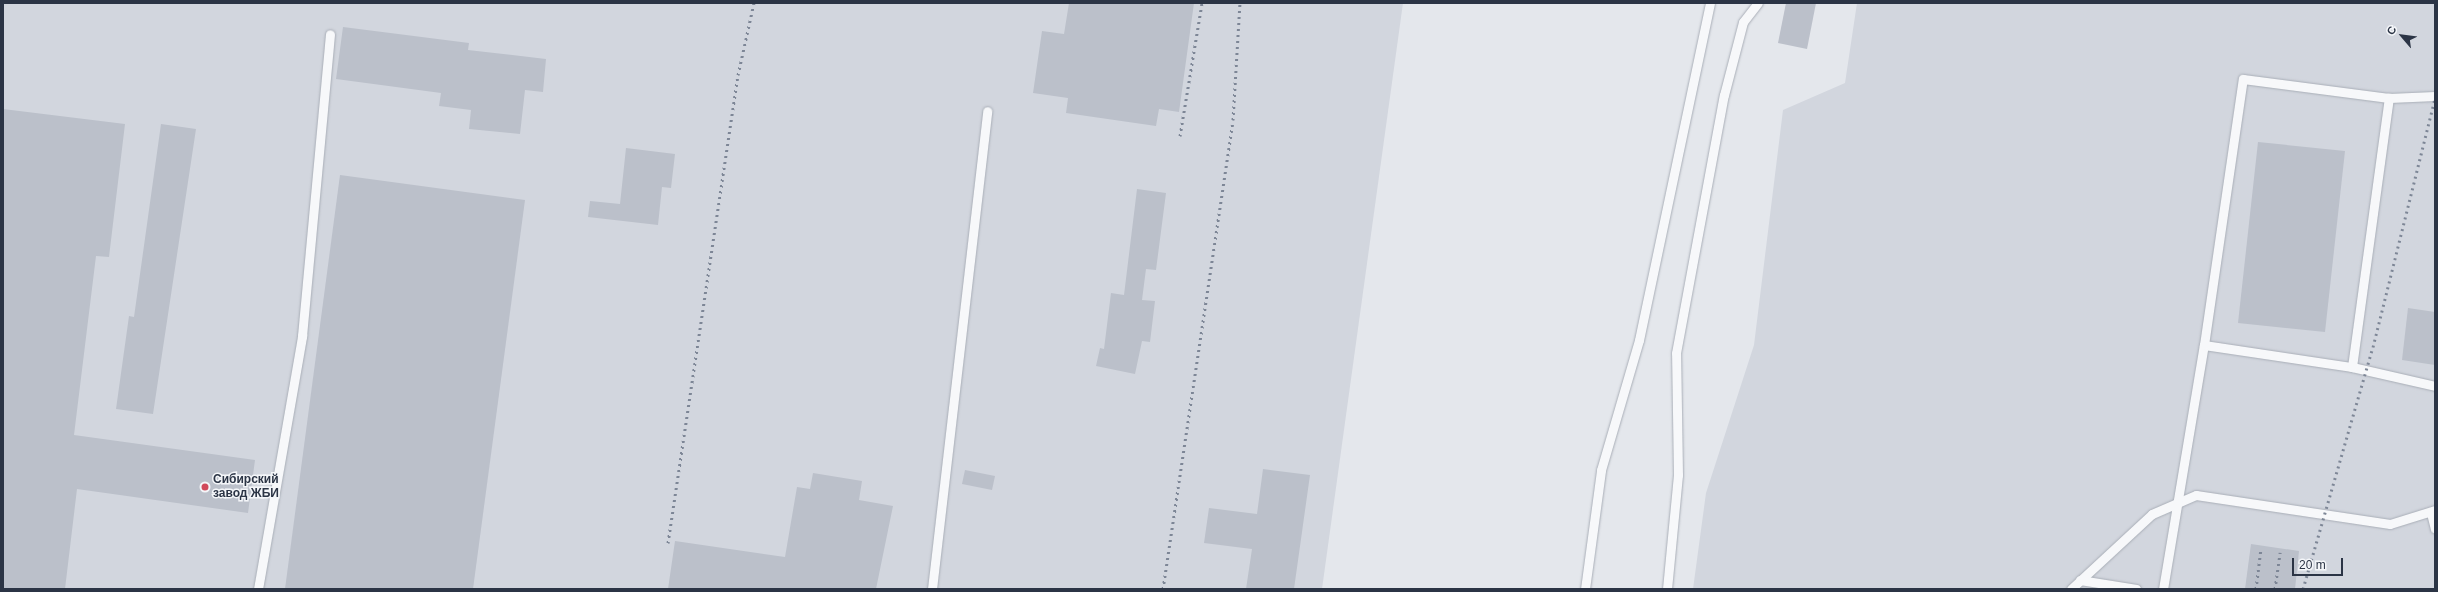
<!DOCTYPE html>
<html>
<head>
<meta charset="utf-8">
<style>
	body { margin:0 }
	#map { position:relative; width:2438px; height:592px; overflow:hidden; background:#e4e7ec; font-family:Helvetica,sans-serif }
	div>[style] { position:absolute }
	.built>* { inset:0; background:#d2d6de }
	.building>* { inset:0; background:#bbc0ca }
	.roads { filter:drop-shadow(0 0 1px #a9aeb7) drop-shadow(0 0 1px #a9aeb7) }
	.lane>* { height:9px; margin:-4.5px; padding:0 4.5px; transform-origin:4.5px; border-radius:4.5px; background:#f7f8fa }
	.rail>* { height:3px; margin-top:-1.5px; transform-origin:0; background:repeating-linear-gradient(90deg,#7d8696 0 2px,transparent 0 6px) }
	.dots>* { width:11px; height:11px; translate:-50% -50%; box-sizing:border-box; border:2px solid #f4f6f9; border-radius:50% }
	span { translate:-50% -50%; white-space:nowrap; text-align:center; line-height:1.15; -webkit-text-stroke:3px #f4f6f9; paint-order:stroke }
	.poi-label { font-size:12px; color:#2b3445; font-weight:700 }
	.left { translate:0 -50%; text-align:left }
	.frame { position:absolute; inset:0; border:4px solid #2b3445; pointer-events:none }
	.north { position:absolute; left:2382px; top:16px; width:40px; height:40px; -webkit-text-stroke:3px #f4f6f9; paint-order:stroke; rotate:298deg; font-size:11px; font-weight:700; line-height:16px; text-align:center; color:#2b3445 }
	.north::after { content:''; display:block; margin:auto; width:14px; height:18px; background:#2b3445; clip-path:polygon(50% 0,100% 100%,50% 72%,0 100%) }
	.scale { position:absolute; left:2292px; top:558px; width:51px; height:18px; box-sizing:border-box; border:2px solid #2b3445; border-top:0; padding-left:5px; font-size:12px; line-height:14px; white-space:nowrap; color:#2b3445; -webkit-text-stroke:3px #f4f6f9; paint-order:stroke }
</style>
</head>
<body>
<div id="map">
	<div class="built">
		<div style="clip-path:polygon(3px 3px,1403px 3px,1322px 589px,3px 589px)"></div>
		<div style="clip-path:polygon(1857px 3px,2435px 3px,2435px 589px,1693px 589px,1706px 493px,1754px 345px,1783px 110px,1845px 83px)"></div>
	</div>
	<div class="building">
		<div style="clip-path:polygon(1069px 3px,1194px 3px,1179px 112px,1159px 109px,1156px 126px,1066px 113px,1068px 98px,1033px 93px,1042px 31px,1064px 34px)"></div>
		<div style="clip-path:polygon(1786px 3px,1816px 3px,1807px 49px,1778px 43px)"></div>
		<div style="clip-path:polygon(343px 27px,469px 43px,468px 50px,546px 59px,543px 92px,525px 90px,520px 134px,469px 129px,471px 110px,439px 106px,441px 93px,336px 79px)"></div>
		<div style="clip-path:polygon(3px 109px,125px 124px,109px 257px,96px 256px,74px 435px,255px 460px,248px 513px,77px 489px,65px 589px,3px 589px)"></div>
		<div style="clip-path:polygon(161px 124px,196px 129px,153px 414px,116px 409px,129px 316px,134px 317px)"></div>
		<div style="clip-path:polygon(2258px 142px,2345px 151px,2325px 332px,2238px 323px)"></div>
		<div style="clip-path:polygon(626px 148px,675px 154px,671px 188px,662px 187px,658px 225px,588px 217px,590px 201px,620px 204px)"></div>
		<div style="clip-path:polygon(340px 175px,525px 200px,473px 589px,285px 589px)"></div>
		<div style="clip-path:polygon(1137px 189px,1166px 193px,1156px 270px,1146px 269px,1142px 300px,1155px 301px,1150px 342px,1142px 341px,1135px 374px,1096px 366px,1100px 348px,1104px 349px,1111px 293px,1124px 295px)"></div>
		<div style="clip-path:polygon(2408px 308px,2435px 312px,2435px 365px,2402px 360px)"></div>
		<div style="clip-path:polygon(1263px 469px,1310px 475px,1294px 589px,1246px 589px,1252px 549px,1204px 543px,1209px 508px,1257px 514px)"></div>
		<div style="clip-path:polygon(965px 470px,995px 476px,992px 490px,962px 484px)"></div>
		<div style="clip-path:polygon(813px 473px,862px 481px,859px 500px,893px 506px,876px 589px,668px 589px,675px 541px,785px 557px,797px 487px,810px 489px)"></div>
		<div style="clip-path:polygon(2251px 544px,2299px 551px,2295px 589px,2245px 589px)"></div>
	</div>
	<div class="roads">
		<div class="lane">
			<div style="left:2204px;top:345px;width:150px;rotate:8.5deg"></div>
			<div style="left:2352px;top:367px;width:85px;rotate:12.9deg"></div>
			<div style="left:2352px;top:367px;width:272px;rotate:-82.2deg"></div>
			<div style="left:2431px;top:513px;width:16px;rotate:76deg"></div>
			<div style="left:2080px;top:580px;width:57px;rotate:9.1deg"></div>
			<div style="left:258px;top:589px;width:257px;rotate:-80.1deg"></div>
			<div style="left:302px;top:336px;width:303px;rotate:-84.7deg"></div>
			<div style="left:932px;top:589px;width:481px;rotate:-83.4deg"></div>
			<div style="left:1585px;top:589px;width:120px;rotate:-82.3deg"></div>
			<div style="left:1601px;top:470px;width:135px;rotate:-73.7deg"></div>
			<div style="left:1639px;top:340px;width:344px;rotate:-78.1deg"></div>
			<div style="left:1667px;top:589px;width:115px;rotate:-84.5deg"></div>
			<div style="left:1678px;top:475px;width:122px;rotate:-90.9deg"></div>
			<div style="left:1676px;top:353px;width:262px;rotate:-79.5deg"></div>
			<div style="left:1724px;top:95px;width:75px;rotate:-75.4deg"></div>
			<div style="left:1743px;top:22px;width:24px;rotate:-52deg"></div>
			<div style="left:2071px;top:589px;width:110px;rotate:-42.8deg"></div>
			<div style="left:2152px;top:514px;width:48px;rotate:-23.4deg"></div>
			<div style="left:2196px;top:495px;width:196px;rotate:8.5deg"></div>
			<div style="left:2390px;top:524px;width:47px;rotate:-17.3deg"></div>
			<div style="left:2163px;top:589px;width:247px;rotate:-80.5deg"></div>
			<div style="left:2204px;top:345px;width:269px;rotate:-81.7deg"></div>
			<div style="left:2243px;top:79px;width:147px;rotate:7.4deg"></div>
			<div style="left:2389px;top:98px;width:46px;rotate:-2.5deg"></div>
		</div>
	</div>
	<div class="rail">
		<div style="left:1180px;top:136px;width:135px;rotate:-80.6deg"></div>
		<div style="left:668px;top:543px;width:473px;rotate:-81.5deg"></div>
		<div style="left:738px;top:75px;width:74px;rotate:-77.5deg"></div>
		<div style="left:1163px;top:589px;width:474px;rotate:-81.5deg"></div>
		<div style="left:1233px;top:120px;width:117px;rotate:-86.6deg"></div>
		<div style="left:2256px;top:589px;width:38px;rotate:-83deg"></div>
		<div style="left:2275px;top:589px;width:37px;rotate:-82deg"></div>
		<div style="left:2303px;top:589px;width:252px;rotate:-73.9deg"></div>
		<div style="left:2373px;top:347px;width:257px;rotate:-76deg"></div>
	</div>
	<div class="dots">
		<div style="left:205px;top:487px;background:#d1495b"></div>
	</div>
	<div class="poi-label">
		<span class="left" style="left:213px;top:487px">Сибирский<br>завод ЖБИ</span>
	</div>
	<div class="frame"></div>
	<div class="north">С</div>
	<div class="scale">20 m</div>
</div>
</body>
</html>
